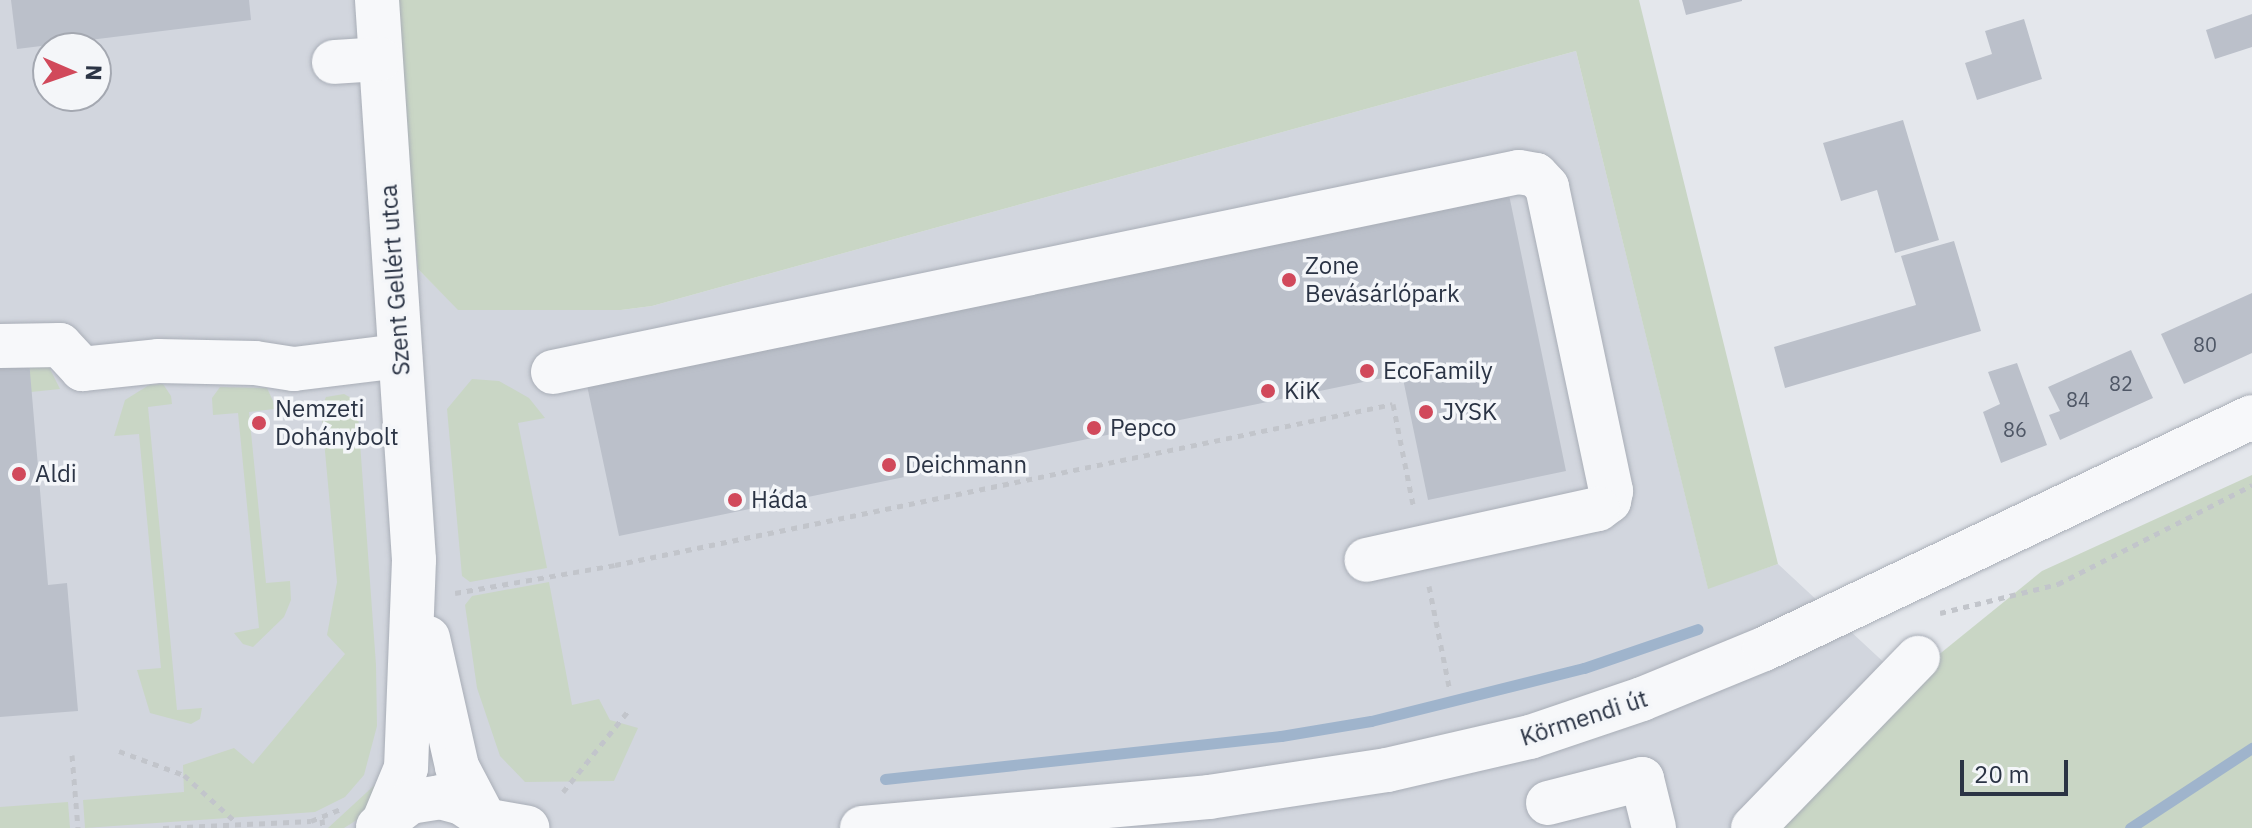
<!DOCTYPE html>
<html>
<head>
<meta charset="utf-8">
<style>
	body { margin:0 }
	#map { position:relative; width:2252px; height:828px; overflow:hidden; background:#e4e7ec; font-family:"IBM Plex Sans",sans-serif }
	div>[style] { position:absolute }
	.built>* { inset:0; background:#d2d6de }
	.green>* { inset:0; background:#c9d6c5 }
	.stream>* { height:11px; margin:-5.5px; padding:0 5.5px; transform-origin:5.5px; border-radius:5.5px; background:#9fb4cc }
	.building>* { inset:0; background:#bbc0ca }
	.path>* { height:5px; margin-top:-2.5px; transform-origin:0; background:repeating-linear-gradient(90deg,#c2c5cb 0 6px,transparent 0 12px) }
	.roads { filter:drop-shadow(0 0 2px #a9aeb7) drop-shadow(0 0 2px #a9aeb7) }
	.minor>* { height:44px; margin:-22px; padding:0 22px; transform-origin:22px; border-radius:22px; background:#f7f8fa }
	.dots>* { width:22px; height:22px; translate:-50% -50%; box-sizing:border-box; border:4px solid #f4f6f9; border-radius:50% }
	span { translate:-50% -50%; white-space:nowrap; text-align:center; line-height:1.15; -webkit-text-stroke:7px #f4f6f9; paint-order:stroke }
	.number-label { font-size:20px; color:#4f5766 }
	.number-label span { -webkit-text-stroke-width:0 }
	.poi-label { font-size:24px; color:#2b3445 }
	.left { translate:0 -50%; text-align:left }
	.street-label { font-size:24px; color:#2b3445 }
	.north { position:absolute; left:32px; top:32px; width:80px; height:80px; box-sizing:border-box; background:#f4f6f9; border:2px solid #a4a8b1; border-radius:50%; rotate:92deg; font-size:22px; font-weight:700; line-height:32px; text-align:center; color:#2b3445 }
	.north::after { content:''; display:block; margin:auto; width:28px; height:36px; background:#d1495b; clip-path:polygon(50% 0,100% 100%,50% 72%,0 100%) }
	.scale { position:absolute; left:1960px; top:760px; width:108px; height:36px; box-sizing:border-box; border:4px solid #2b3445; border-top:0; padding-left:10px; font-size:24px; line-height:28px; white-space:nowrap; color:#2b3445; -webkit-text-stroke:6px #f4f6f9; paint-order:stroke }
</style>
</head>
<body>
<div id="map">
	<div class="built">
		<div style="clip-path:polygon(evenodd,0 0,395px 0,418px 269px,459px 310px,621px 310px,652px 306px,1576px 51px,1708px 588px,1778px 564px,1905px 682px,1776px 828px,0 828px,0 0,48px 48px,96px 48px,96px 96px,48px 96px,48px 48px)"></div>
	</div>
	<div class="green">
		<div style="clip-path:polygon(395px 0,1639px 0,1778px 564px,1708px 589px,1576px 51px,652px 306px,621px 310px,458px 310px,418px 269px)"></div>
		<div style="clip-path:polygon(29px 360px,47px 363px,60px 389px,31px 392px)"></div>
		<div style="clip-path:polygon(472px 379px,499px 381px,529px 398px,545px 418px,518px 423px,547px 568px,470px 582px,462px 576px,447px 409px)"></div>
		<div style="clip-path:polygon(149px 385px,163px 384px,171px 396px,172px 404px,148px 407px,177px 710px,202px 708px,200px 719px,191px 724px,150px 713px,137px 670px,161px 668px,139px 434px,114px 436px,125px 400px)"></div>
		<div style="clip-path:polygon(220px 387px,267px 388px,273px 401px,274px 409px,249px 412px,266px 583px,290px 581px,291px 600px,284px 617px,253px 647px,243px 644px,234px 633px,259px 628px,238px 413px,213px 415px,212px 398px)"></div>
		<div style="clip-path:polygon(344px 394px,357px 401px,376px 665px,377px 726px,364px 775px,345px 797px,315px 812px,85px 828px,83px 800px,184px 792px,183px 765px,234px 748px,253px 764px,345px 654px,327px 635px,337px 582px,321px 408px,326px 397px)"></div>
		<div style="clip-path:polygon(2252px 475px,2252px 828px,1776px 828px,1905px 682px,2042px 571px)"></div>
		<div style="clip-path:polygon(549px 582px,572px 705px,599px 699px,610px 720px,638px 728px,614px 781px,525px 782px,500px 756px,477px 688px,465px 605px,472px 596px)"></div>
		<div style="clip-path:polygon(379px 781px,363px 816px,344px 828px,328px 828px)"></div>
		<div style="clip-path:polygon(68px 802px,70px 828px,0 828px,0 807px)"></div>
	</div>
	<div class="stream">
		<div style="left:885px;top:779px;width:398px;rotate:-6.2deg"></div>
		<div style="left:1281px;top:736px;width:91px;rotate:-9.5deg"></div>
		<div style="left:1371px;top:721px;width:219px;rotate:-14deg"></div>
		<div style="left:1584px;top:668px;width:120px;rotate:-18.9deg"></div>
		<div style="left:2130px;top:828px;width:146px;rotate:-33.3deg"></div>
	</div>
	<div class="building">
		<div style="clip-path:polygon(11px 0,249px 0,251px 20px,17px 49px)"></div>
		<div style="clip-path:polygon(1682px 0,1742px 0,1742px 1px,1686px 15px)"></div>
		<div style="clip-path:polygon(2252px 14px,2252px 47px,2215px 59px,2206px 30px)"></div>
		<div style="clip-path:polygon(2024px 19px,2042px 79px,1977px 100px,1965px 63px,1992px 54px,1985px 31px)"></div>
		<div style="clip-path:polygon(1903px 120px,1939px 240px,1895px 253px,1877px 190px,1841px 201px,1823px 143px)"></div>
		<div style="clip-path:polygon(1507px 185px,1566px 471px,1428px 500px,1402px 374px,619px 536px,585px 376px)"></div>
		<div style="clip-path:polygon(1954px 241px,1981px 331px,1785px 388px,1774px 347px,1916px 305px,1901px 256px)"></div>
		<div style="clip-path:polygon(2252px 293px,2252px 353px,2184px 384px,2161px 334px)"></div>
		<div style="clip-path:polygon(2131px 350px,2153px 398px,2060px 440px,2049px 415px,2060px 411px,2048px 387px)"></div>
		<div style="clip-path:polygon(29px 360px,48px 585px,67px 583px,78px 711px,0 717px,0 363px)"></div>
		<div style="clip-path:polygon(2017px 363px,2047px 445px,2001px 463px,1983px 412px,2000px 404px,1988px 372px)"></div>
	</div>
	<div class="path">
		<div style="left:1429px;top:586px;width:107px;rotate:78.7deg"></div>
		<div style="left:455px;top:593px;width:162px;rotate:-9.9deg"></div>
		<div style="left:615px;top:565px;width:794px;rotate:-11.69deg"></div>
		<div style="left:1393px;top:404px;width:107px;rotate:78.7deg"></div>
		<div style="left:1940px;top:613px;width:122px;rotate:-13.8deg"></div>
		<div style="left:2058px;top:584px;width:218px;rotate:-27deg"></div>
		<div style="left:119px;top:751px;width:69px;rotate:20.3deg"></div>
		<div style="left:184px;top:775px;width:72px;rotate:42.2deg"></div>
		<div style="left:72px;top:755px;width:73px;rotate:85.3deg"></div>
		<div style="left:563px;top:792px;width:105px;rotate:-51.2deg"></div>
		<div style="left:322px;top:819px;width:9px;rotate:84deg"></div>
		<div style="left:163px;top:828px;width:148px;rotate:-2.7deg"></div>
		<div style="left:311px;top:821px;width:35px;rotate:-22deg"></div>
	</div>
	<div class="roads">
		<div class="minor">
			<div style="left:377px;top:0;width:561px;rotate:86.22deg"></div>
			<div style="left:414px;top:560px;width:208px;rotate:92.2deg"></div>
			<div style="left:406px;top:768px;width:65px;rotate:112.6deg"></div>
			<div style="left:334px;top:62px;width:46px;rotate:-3.7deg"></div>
			<div style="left:0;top:346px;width:60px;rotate:-1deg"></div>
			<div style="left:60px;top:345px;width:33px;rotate:47deg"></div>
			<div style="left:82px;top:369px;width:76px;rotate:-6deg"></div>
			<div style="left:158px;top:361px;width:97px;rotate:1.2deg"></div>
			<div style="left:255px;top:363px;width:39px;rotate:9deg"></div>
			<div style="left:294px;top:369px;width:107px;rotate:-7deg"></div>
			<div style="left:553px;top:372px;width:986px;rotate:-11.7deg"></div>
			<div style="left:1519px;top:172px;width:17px;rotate:10deg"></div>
			<div style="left:1536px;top:175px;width:16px;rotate:47deg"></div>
			<div style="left:1547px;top:187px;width:311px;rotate:78.1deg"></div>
			<div style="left:1611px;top:491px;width:10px;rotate:101deg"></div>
			<div style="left:1609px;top:501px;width:14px;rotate:144deg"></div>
			<div style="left:1598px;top:509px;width:237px;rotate:167.6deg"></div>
			<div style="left:428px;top:638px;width:132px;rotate:77.3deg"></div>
			<div style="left:457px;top:767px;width:69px;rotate:62.3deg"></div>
			<div style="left:1548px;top:803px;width:97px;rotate:-14.3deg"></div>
			<div style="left:1642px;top:779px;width:50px;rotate:76.2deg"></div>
			<div style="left:378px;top:827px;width:41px;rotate:-38deg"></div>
			<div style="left:410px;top:802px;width:30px;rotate:-9deg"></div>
			<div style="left:440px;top:797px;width:23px;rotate:15deg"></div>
			<div style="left:462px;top:803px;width:32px;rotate:34deg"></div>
			<div style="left:489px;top:821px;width:39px;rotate:10deg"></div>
			<div style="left:862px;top:828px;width:348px;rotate:-5.1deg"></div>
			<div style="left:1209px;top:797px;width:180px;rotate:-8.6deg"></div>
			<div style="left:1387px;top:770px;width:147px;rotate:-13deg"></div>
			<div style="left:1530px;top:737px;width:118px;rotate:-18.7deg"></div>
			<div style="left:1642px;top:699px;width:132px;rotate:-22.3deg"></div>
			<div style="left:1764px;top:649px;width:540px;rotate:-25.43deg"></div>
			<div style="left:1753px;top:828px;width:237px;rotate:-45.9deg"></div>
		</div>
	</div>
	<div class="dots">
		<div style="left:1289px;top:280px;background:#d1495b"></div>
		<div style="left:1367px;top:371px;background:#d1495b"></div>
		<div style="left:1268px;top:391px;background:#d1495b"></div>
		<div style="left:1426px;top:412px;background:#d1495b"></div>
		<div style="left:259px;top:423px;background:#d1495b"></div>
		<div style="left:1094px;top:428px;background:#d1495b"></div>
		<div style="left:889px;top:465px;background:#d1495b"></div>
		<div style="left:19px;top:474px;background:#d1495b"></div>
		<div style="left:735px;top:500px;background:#d1495b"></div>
	</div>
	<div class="number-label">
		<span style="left:2205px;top:344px">80</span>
		<span style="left:2121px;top:383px">82</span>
		<span style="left:2078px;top:399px">84</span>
		<span style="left:2015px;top:429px">86</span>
	</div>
	<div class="poi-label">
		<span class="left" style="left:1305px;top:280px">Zone<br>Bevásárlópark</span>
		<span class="left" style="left:1383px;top:371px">EcoFamily</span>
		<span class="left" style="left:1284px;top:391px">KiK</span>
		<span class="left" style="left:275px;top:423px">Nemzeti<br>Dohánybolt</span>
		<span class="left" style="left:1442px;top:412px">JYSK</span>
		<span class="left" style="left:1110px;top:428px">Pepco</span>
		<span class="left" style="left:905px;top:465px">Deichmann</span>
		<span class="left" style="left:35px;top:474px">Aldi</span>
		<span class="left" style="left:751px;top:500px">Háda</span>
	</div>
	<div class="street-label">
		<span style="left:395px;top:280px;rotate:-94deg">Szent Gellért utca</span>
		<span style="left:1584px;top:718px;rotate:-18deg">Körmendi út</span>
	</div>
	<div class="north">N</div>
	<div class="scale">20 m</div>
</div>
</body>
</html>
